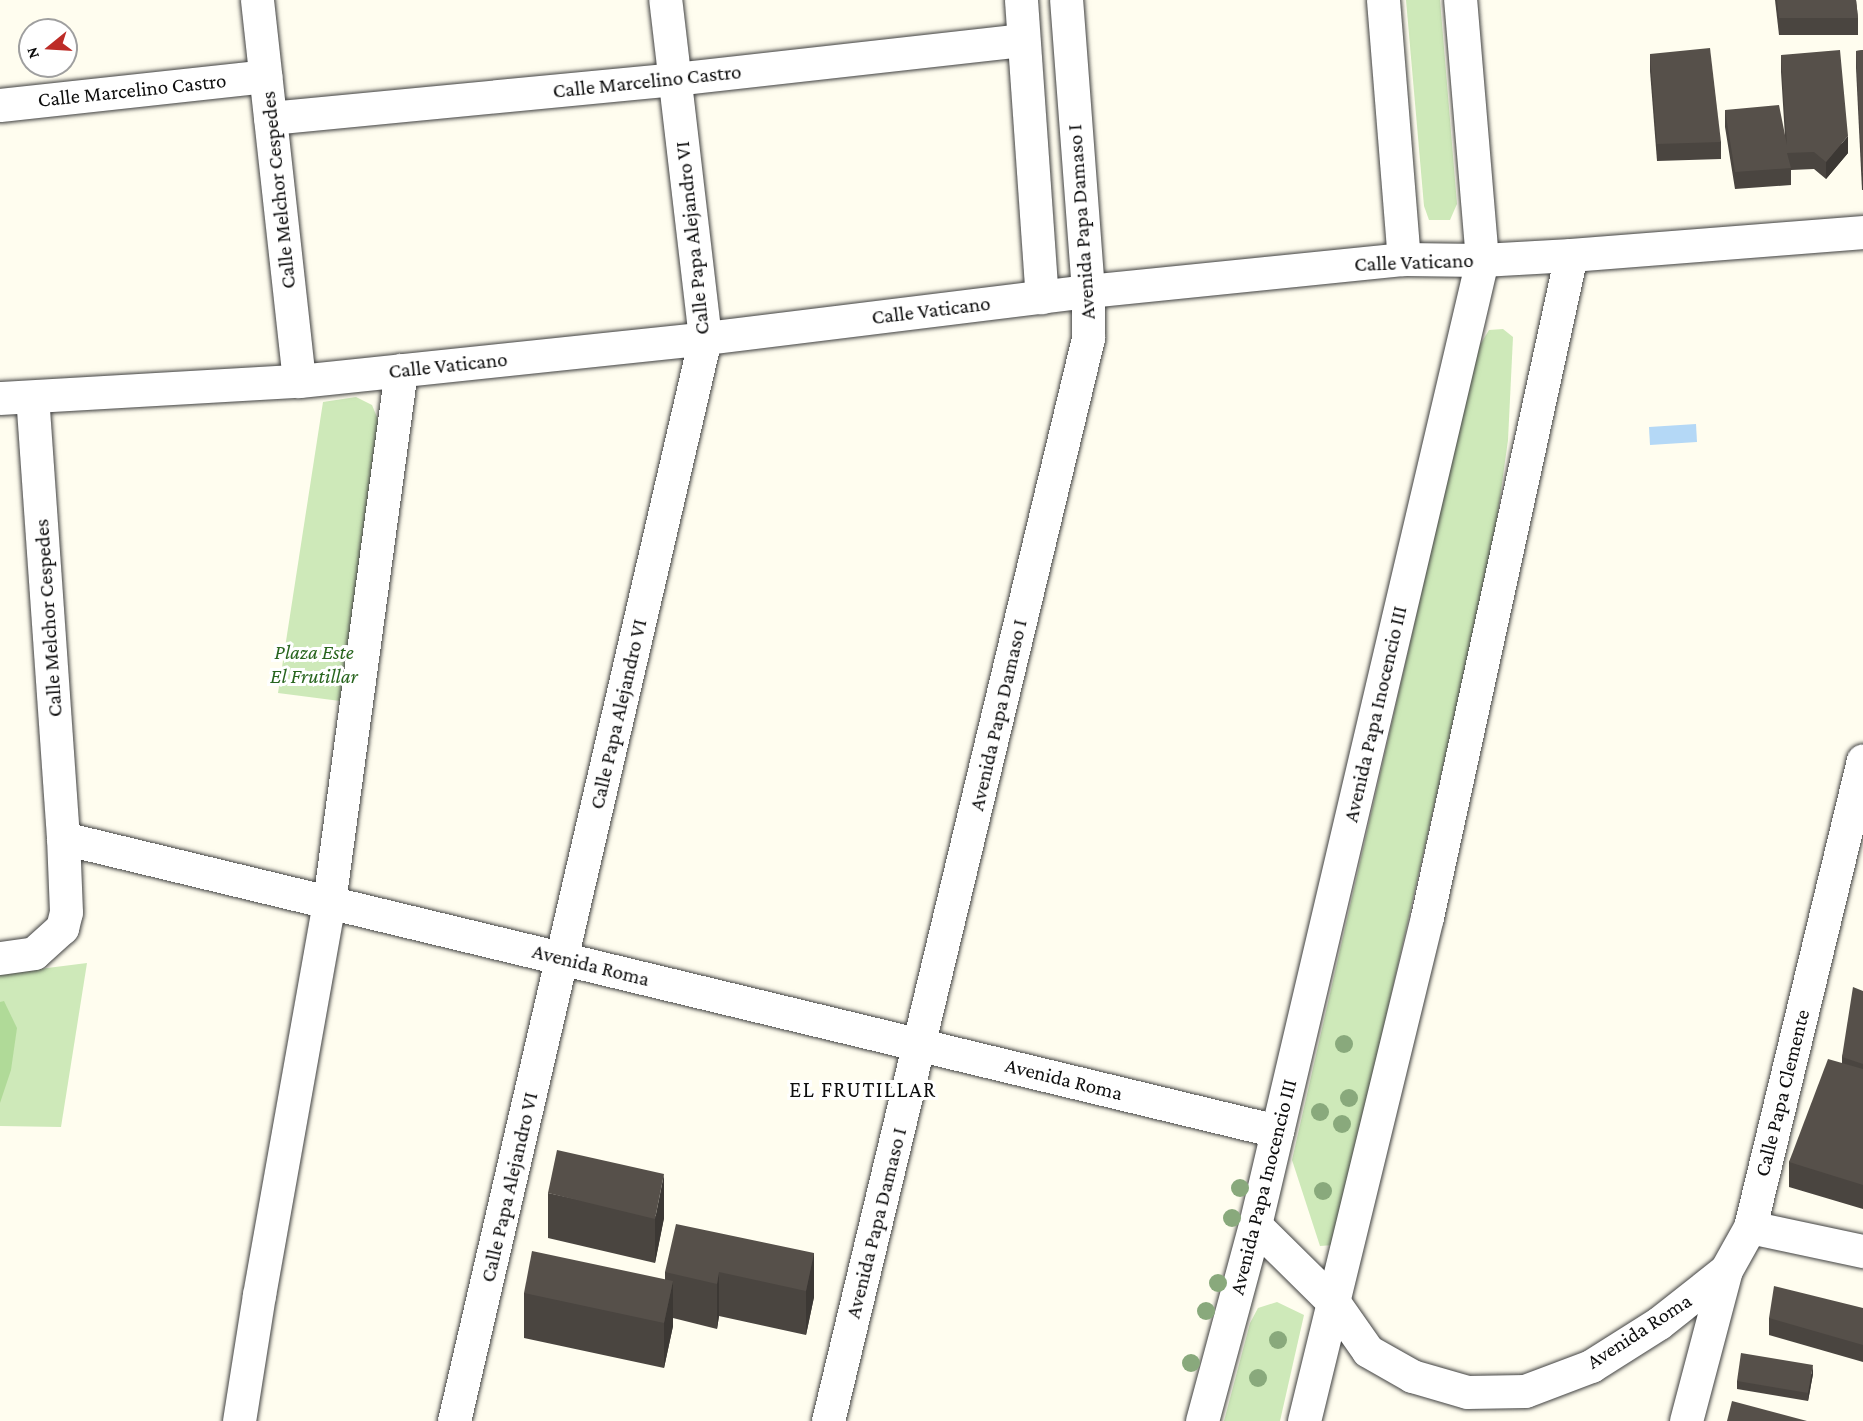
<!DOCTYPE html>
<html>
<head>
<meta charset="utf-8">
<style>
	body { margin:0 }
	#map { position:relative; width:1863px; height:1421px; overflow:hidden; background:#fffdef; font-family:"Crimson Pro",serif }
	div>[style] { position:absolute }
	.green>* { inset:0; background:#cee9b9 }
	.forest>* { inset:0; background:#b0da98 }
	.water>* { inset:0; background:#b4d8f6 }
	.roads { filter:drop-shadow(0 0 2px #414141) drop-shadow(0 0 2px #414141) }
	.minor>* { height:33px; margin:-16.5px; padding:0 16.5px; transform-origin:16.5px; border-radius:16.5px; background:#fff }
	.trees>* { width:18px; height:18px; margin:-9px; border-radius:50%; background:#89a97c }
	.wall>* { inset:0; background:#4a4540 }
	.shaded-wall>* { inset:0; background:#3c3834 }
	.building>* { inset:0; background:#56504a }
	span { translate:-50% -50%; white-space:nowrap; text-align:center; line-height:1.15; -webkit-text-stroke:6px #fff; paint-order:stroke }
	.street-label { font-size:21px; color:#0e0e0e }
	.park-label { font-size:21px; color:#28651e; font-style:italic }
	.neighbourhood-label { font-size:22px; color:#0e0e0e; letter-spacing:1.5px }
	.north { position:absolute; left:18px; top:18px; width:60px; height:60px; box-sizing:border-box; background:#fff; border:2px solid #9f9f9f; border-radius:50%; rotate:252deg; font-size:16px; font-weight:700; line-height:24px; text-align:center; color:#0e0e0e }
	.north::after { content:''; display:block; margin:auto; width:21px; height:27px; background:#bd2c27; clip-path:polygon(50% 0,100% 100%,50% 72%,0 100%) }
</style>
</head>
<body>
<div id="map">
	<div class="green">
		<div style="clip-path:polygon(1406px 0,1440px 0,1457px 204px,1450px 220px,1429px 220px,1424px 206px)"></div>
		<div style="clip-path:polygon(1503px 329px,1513px 337px,1508px 440px,1493px 548px,1334px 1245px,1320px 1246px,1292px 1160px,1477px 350px,1489px 330px)"></div>
		<div style="clip-path:polygon(356px 397px,372px 405px,381px 427px,340px 701px,278px 693px,323px 402px)"></div>
		<div style="clip-path:polygon(87px 963px,61px 1127px,0 1126px,0 974px)"></div>
		<div style="clip-path:polygon(1277px 1302px,1304px 1315px,1280px 1421px,1224px 1421px,1250px 1323px,1258px 1308px)"></div>
	</div>
	<div class="forest">
		<div style="clip-path:polygon(4px 1001px,17px 1028px,11px 1070px,0 1103px,0 1002px)"></div>
	</div>
	<div class="water">
		<div style="clip-path:polygon(1696px 424px,1697px 442px,1650px 445px,1649px 427px)"></div>
	</div>
	<div class="roads">
		<div class="minor">
			<div style="left:257px;top:0;width:383px;rotate:83.7deg"></div>
			<div style="left:1021px;top:0;width:298px;rotate:86deg"></div>
			<div style="left:1383px;top:0;width:260px;rotate:85.4deg"></div>
			<div style="left:0;top:105px;width:267px;rotate:-6.2deg"></div>
			<div style="left:270px;top:118px;width:406px;rotate:-5.5deg"></div>
			<div style="left:674px;top:79px;width:351px;rotate:-6.4deg"></div>
			<div style="left:0;top:398px;width:299px;rotate:-3.3deg"></div>
			<div style="left:299px;top:381px;width:408px;rotate:-6deg"></div>
			<div style="left:705px;top:338px;width:386px;rotate:-7deg"></div>
			<div style="left:1088px;top:291px;width:318px;rotate:-5.8deg"></div>
			<div style="left:1404px;top:259px;width:78px;rotate:0.7deg"></div>
			<div style="left:1482px;top:260px;width:89px;rotate:-3.2deg"></div>
			<div style="left:1571px;top:255px;width:293px;rotate:-4.5deg"></div>
			<div style="left:63px;top:838px;width:1249px;rotate:13.57deg"></div>
			<div style="left:0;top:958px;width:34px;rotate:-8deg"></div>
			<div style="left:34px;top:953px;width:38px;rotate:-42deg"></div>
			<div style="left:62px;top:928px;width:16px;rotate:-76deg"></div>
			<div style="left:66px;top:912px;width:74px;rotate:-92.3deg"></div>
			<div style="left:63px;top:838px;width:441px;rotate:-94deg"></div>
			<div style="left:1255px;top:1225px;width:112px;rotate:44.6deg"></div>
			<div style="left:1335px;top:1304px;width:57px;rotate:54.9deg"></div>
			<div style="left:1368px;top:1351px;width:51px;rotate:29.6deg"></div>
			<div style="left:1412px;top:1376px;width:57px;rotate:16.2deg"></div>
			<div style="left:1467px;top:1392px;width:58px;rotate:-1deg"></div>
			<div style="left:1525px;top:1391px;width:71px;rotate:-20.7deg"></div>
			<div style="left:1591px;top:1366px;width:80px;rotate:-32.3deg"></div>
			<div style="left:1659px;top:1323px;width:85px;rotate:-38.3deg"></div>
			<div style="left:1750px;top:1227px;width:116px;rotate:12deg"></div>
			<div style="left:239px;top:1421px;width:128px;rotate:-81deg"></div>
			<div style="left:259px;top:1295px;width:399px;rotate:-79.9deg"></div>
			<div style="left:329px;top:902px;width:537px;rotate:-82.29deg"></div>
			<div style="left:454px;top:1421px;width:1112px;rotate:-76.95deg"></div>
			<div style="left:705px;top:338px;width:340px;rotate:-96.7deg"></div>
			<div style="left:828px;top:1421px;width:1114px;rotate:-76.5deg"></div>
			<div style="left:1088px;top:338px;width:47px;rotate:-90deg"></div>
			<div style="left:1088px;top:291px;width:292px;rotate:-94.3deg"></div>
			<div style="left:1202px;top:1421px;width:203px;rotate:-74.9deg"></div>
			<div style="left:1255px;top:1225px;width:991px;rotate:-76.76deg"></div>
			<div style="left:1482px;top:260px;width:261px;rotate:-94.8deg"></div>
			<div style="left:1304px;top:1421px;width:519px;rotate:-76.29deg"></div>
			<div style="left:1427px;top:917px;width:677px;rotate:-77.73deg"></div>
			<div style="left:1686px;top:1421px;width:156px;rotate:-75.2deg"></div>
			<div style="left:1726px;top:1270px;width:49px;rotate:-60.8deg"></div>
			<div style="left:1750px;top:1227px;width:480px;rotate:-76.4deg"></div>
		</div>
	</div>
	<div class="trees">
		<div style="left:1344px;top:1044px"></div>
		<div style="left:1349px;top:1098px"></div>
		<div style="left:1320px;top:1112px"></div>
		<div style="left:1342px;top:1124px"></div>
		<div style="left:1240px;top:1188px"></div>
		<div style="left:1323px;top:1191px"></div>
		<div style="left:1232px;top:1218px"></div>
		<div style="left:1218px;top:1283px"></div>
		<div style="left:1206px;top:1311px"></div>
		<div style="left:1278px;top:1340px"></div>
		<div style="left:1191px;top:1363px"></div>
		<div style="left:1258px;top:1378px"></div>
	</div>
	<div class="wall">
		<div style="clip-path:polygon(1775px 0,1856px 0,1858px 18px,1858px 35px,1779px 35px)"></div>
		<div style="clip-path:polygon(1863px 50px,1863px 190px,1862px 190px,1856px 68px,1856px 51px)"></div>
		<div style="clip-path:polygon(1650px 54px,1721px 142px,1721px 159px,1657px 161px,1650px 71px)"></div>
		<div style="clip-path:polygon(1781px 55px,1848px 153px,1826px 179px,1814px 169px,1791px 170px,1791px 185px,1735px 189px,1725px 127px,1725px 110px,1785px 137px,1781px 72px)"></div>
		<div style="clip-path:polygon(1863px 991px,1863px 1209px,1789px 1187px,1789px 1162px,1842px 1063px,1842px 1057px)"></div>
		<div style="clip-path:polygon(548px 1193px,664px 1218px,655px 1263px,548px 1238px)"></div>
		<div style="clip-path:polygon(814px 1253px,814px 1297px,806px 1335px,719px 1316px,717px 1329px,673px 1318px,673px 1326px,664px 1368px,524px 1338px,524px 1293px,665px 1280px,665px 1272px)"></div>
		<div style="clip-path:polygon(1863px 1308px,1863px 1362px,1769px 1335px,1769px 1318px)"></div>
		<div style="clip-path:polygon(1813px 1374px,1808px 1401px,1737px 1389px,1737px 1381px)"></div>
	</div>
	<div class="shaded-wall">
		<div style="clip-path:polygon(1848px 136px,1848px 153px,1826px 179px,1826px 162px)"></div>
		<div style="clip-path:polygon(664px 1174px,664px 1218px,655px 1263px,655px 1219px)"></div>
		<div style="clip-path:polygon(814px 1253px,814px 1297px,806px 1335px,806px 1291px)"></div>
		<div style="clip-path:polygon(719px 1272px,719px 1316px,717px 1329px,717px 1284px)"></div>
		<div style="clip-path:polygon(673px 1281px,673px 1326px,664px 1368px,664px 1323px)"></div>
		<div style="clip-path:polygon(1813px 1365px,1813px 1374px,1808px 1401px,1808px 1393px)"></div>
	</div>
	<div class="building">
		<div style="clip-path:polygon(1777px 0,1856px 0,1858px 18px,1779px 18px)"></div>
		<div style="clip-path:polygon(1710px 48px,1721px 142px,1657px 144px,1650px 54px)"></div>
		<div style="clip-path:polygon(1840px 50px,1848px 136px,1826px 162px,1814px 152px,1787px 153px,1791px 168px,1735px 172px,1725px 110px,1779px 105px,1787px 145px,1781px 55px)"></div>
		<div style="clip-path:polygon(1863px 50px,1863px 173px,1862px 173px,1856px 51px)"></div>
		<div style="clip-path:polygon(1853px 987px,1863px 991px,1863px 1064px,1842px 1057px)"></div>
		<div style="clip-path:polygon(1828px 1059px,1863px 1069px,1863px 1185px,1789px 1162px)"></div>
		<div style="clip-path:polygon(557px 1150px,664px 1174px,655px 1219px,548px 1193px)"></div>
		<div style="clip-path:polygon(676px 1224px,814px 1253px,806px 1291px,719px 1272px,717px 1284px,665px 1272px)"></div>
		<div style="clip-path:polygon(532px 1251px,673px 1281px,664px 1323px,524px 1293px)"></div>
		<div style="clip-path:polygon(1774px 1286px,1863px 1308px,1863px 1345px,1769px 1318px)"></div>
		<div style="clip-path:polygon(1741px 1353px,1813px 1365px,1808px 1393px,1737px 1381px)"></div>
		<div style="clip-path:polygon(1732px 1401px,1807px 1421px,1727px 1421px)"></div>
	</div>
	<div class="street-label">
		<span style="left:647px;top:81px;rotate:-6deg">Calle Marcelino Castro</span>
		<span style="left:132px;top:90px;rotate:-6deg">Calle Marcelino Castro</span>
		<span style="left:278px;top:190px;rotate:-96deg">Calle Melchor Cespedes</span>
		<span style="left:1081px;top:222px;rotate:-94deg">Avenida Papa Damaso I</span>
		<span style="left:692px;top:238px;rotate:-96deg">Calle Papa Alejandro VI</span>
		<span style="left:1414px;top:262px;rotate:-2deg">Calle Vaticano</span>
		<span style="left:931px;top:310px;rotate:-7deg">Calle Vaticano</span>
		<span style="left:448px;top:365px;rotate:-6deg">Calle Vaticano</span>
		<span style="left:48px;top:618px;rotate:-94deg">Calle Melchor Cespedes</span>
		<span style="left:618px;top:714px;rotate:-77deg">Calle Papa Alejandro VI</span>
		<span style="left:1375px;top:714px;rotate:-77deg">Avenida Papa Inocencio III</span>
		<span style="left:998px;top:715px;rotate:-77deg">Avenida Papa Damaso I</span>
		<span style="left:591px;top:965px;rotate:14deg">Avenida Roma</span>
		<span style="left:1064px;top:1079px;rotate:14deg">Avenida Roma</span>
		<span style="left:1782px;top:1093px;rotate:-76deg">Calle Papa Clemente</span>
		<span style="left:509px;top:1187px;rotate:-77deg">Calle Papa Alejandro VI</span>
		<span style="left:1263px;top:1187px;rotate:-76deg">Avenida Papa Inocencio III</span>
		<span style="left:876px;top:1223px;rotate:-76deg">Avenida Papa Damaso I</span>
		<span style="left:1639px;top:1331px;rotate:-33deg">Avenida Roma</span>
	</div>
	<div class="park-label">
		<span style="left:314px;top:664px">Plaza Este<br>El Frutillar</span>
	</div>
	<div class="neighbourhood-label">
		<span style="left:863px;top:1090px">EL FRUTILLAR</span>
	</div>
	<div class="north">N</div>
</div>
</body>
</html>
